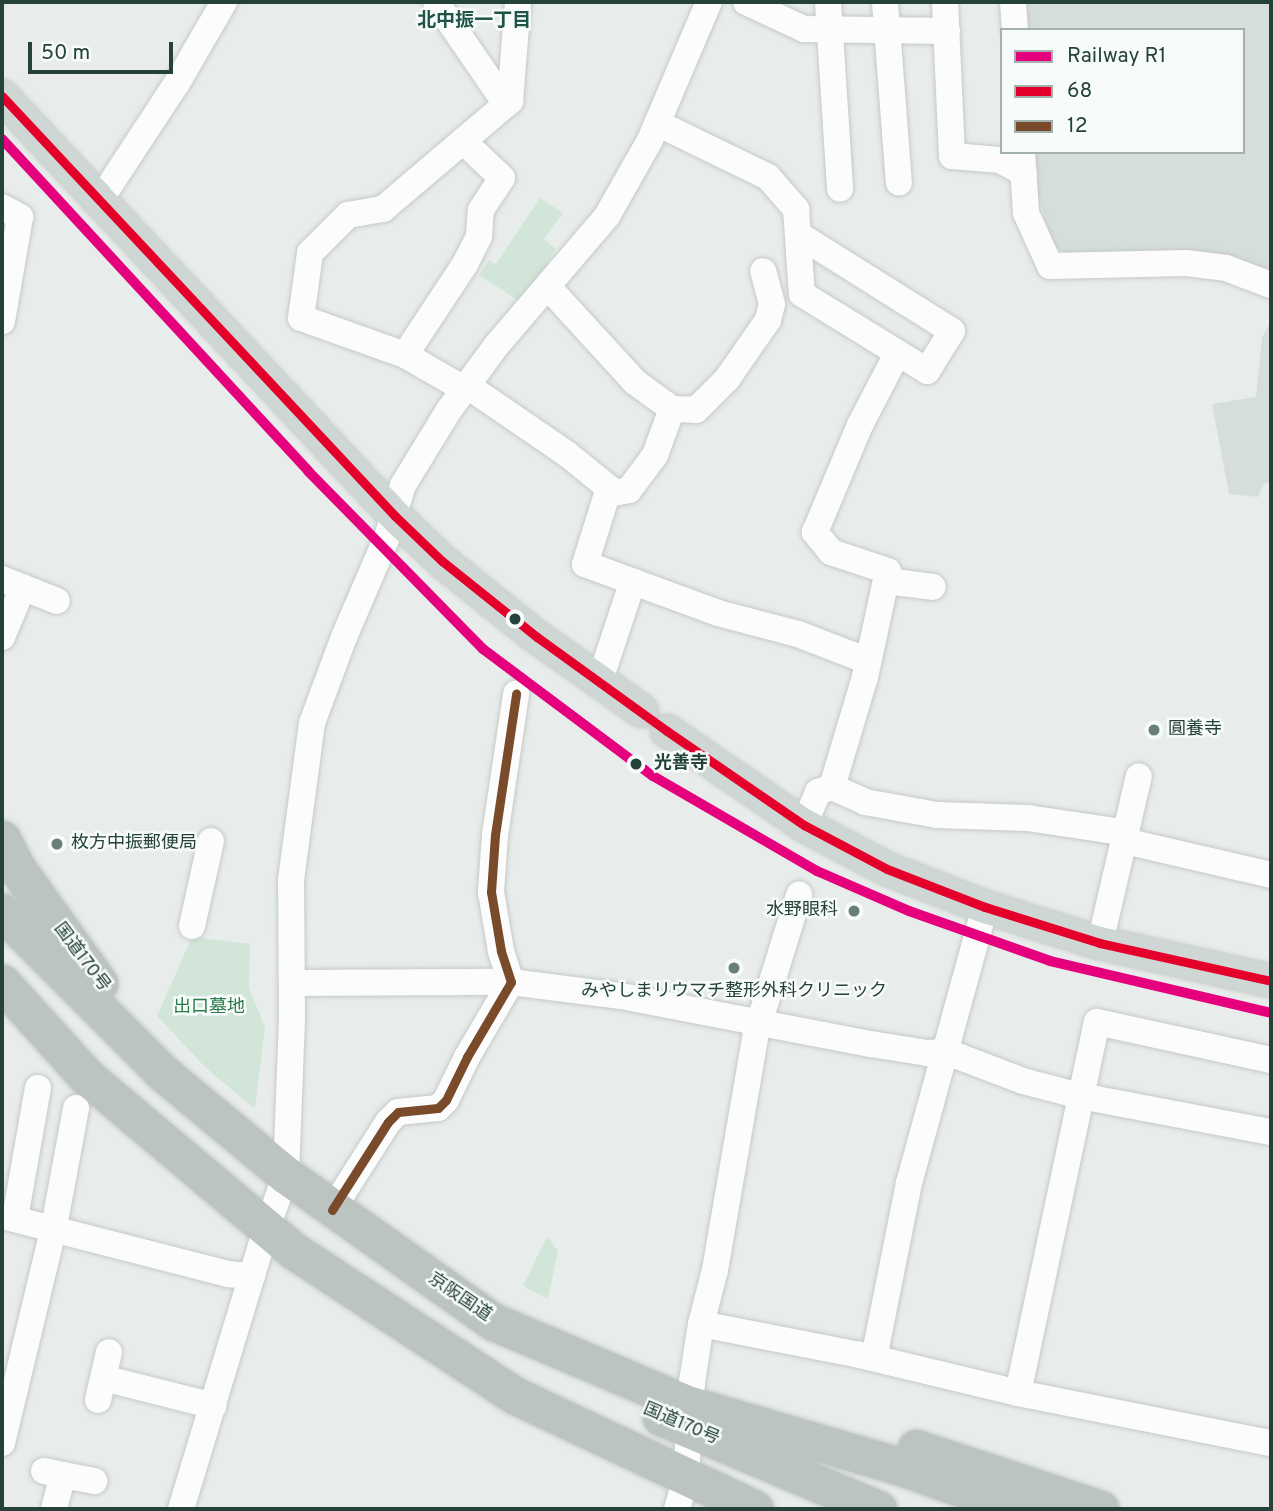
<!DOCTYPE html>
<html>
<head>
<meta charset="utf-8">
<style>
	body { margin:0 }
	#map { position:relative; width:1273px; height:1511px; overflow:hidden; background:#e8edeb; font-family:Overpass,"Noto Sans JP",sans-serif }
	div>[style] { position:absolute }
	.built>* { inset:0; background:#d6dedb }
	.green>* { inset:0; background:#d1e6d8 }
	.roads { filter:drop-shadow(0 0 2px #c5cac8) drop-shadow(0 0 2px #c5cac8) }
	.minor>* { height:26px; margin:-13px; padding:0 13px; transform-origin:13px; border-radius:13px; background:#fcfcfc }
	.major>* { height:32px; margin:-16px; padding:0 16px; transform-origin:16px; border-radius:16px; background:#cfd7d5 }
	.highway>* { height:37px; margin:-18.5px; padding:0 18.5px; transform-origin:18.5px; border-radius:18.5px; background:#bcc4c2 }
	.bus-1>* { height:9px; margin:-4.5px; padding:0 4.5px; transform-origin:4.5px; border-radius:4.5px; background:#e4002b }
	.bus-2>* { height:9px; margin:-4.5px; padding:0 4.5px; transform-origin:4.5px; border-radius:4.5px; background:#7a4b2a }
	.rail-1>* { height:10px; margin:-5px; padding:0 5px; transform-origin:5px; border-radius:5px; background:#e5007d }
	.dots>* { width:19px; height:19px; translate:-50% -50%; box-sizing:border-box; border:4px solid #f7fbf9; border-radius:50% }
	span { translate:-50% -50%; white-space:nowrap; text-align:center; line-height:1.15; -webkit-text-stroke:5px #f7fbf9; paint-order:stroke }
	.poi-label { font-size:18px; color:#24423a }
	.left { translate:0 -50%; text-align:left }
	.right { translate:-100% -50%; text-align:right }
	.stop-label { font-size:18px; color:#24423a; font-weight:700 }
	.street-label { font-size:18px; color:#24423a }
	.park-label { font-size:18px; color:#2d7a4b }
	.neighbourhood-label { font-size:19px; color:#1f5548; font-weight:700 }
	.frame { position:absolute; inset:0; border:4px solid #24423a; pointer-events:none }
	.legend { position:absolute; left:1000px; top:28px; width:245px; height:126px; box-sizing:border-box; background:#f7fbf9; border:2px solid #a3b1ad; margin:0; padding:9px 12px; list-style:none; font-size:21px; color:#24423a }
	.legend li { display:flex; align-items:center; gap:14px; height:35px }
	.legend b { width:35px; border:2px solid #a3b1ad }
	.scale { position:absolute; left:28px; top:42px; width:145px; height:32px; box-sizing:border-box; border:4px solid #24423a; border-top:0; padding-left:9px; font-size:21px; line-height:24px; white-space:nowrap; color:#24423a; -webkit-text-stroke:5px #f7fbf9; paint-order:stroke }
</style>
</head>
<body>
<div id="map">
	<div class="built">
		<div style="clip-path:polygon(1026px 2px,1271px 2px,1271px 268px,1187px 255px,1068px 255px,1052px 244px,1031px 171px,1031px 152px,1243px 152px,1243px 30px,1027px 30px)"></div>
		<div style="clip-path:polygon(1271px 321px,1271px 482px,1264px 484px,1258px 497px,1229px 494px,1212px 404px,1256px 397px,1262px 338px)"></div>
	</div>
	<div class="green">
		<div style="clip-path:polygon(540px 198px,563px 213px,544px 239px,556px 249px,522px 303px,479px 275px,489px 260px,496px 264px)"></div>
		<div style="clip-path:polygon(192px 937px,250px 944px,249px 988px,265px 1027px,255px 1109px,205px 1067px,157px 1016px)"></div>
		<div style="clip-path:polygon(547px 1236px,558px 1251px,548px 1299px,523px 1286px)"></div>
	</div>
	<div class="roads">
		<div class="minor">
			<div style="left:436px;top:2px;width:124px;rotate:55.5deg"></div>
			<div style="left:746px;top:2px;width:64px;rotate:25deg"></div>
			<div style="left:804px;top:29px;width:143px;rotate:0.8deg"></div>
			<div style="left:828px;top:2px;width:187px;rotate:86.3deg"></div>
			<div style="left:885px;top:2px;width:181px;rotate:85.6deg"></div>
			<div style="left:945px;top:2px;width:154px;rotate:87.4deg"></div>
			<div style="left:952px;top:156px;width:48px;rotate:4.8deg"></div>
			<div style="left:1000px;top:160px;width:27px;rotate:28deg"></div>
			<div style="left:1013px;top:2px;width:28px;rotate:86deg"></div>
			<div style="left:657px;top:123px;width:123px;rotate:25.9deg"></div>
			<div style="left:768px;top:177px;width:43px;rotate:48.8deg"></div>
			<div style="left:796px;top:209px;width:85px;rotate:86deg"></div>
			<div style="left:802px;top:294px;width:147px;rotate:31.6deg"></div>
			<div style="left:927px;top:371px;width:47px;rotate:-58deg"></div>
			<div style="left:952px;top:331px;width:181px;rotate:-147.9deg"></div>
			<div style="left:1022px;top:152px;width:61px;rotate:86.2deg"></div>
			<div style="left:1026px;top:213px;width:58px;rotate:65.6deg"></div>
			<div style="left:1050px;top:266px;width:136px;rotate:-1.3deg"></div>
			<div style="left:1186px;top:263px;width:40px;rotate:7.1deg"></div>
			<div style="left:1226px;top:268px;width:48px;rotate:20.7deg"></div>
			<div style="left:100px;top:200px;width:140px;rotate:-56.7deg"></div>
			<div style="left:177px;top:83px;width:94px;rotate:-59.9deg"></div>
			<div style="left:2px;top:207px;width:21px;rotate:29deg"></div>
			<div style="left:20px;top:217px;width:106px;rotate:99.8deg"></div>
			<div style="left:548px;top:287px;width:129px;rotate:47.5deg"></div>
			<div style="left:635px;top:382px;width:46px;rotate:36.1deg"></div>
			<div style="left:672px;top:409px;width:24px;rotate:2deg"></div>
			<div style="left:696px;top:410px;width:44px;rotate:-45deg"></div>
			<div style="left:727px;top:379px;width:72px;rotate:-55.2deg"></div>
			<div style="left:768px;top:320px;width:16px;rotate:-76deg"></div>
			<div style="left:772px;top:304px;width:34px;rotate:-105deg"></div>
			<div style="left:405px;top:355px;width:109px;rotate:-56.6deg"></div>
			<div style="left:465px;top:264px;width:31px;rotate:-63deg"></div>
			<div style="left:479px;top:236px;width:26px;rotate:-86deg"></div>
			<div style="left:481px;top:210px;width:38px;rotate:-57deg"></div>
			<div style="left:502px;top:178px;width:54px;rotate:-136.5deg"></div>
			<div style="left:464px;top:389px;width:68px;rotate:-150deg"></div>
			<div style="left:405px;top:355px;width:110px;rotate:-160.4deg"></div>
			<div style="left:301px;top:318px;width:66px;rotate:-82.1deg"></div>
			<div style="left:310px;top:253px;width:54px;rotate:-45deg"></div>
			<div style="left:348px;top:215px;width:36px;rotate:-10deg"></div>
			<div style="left:383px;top:209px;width:167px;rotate:-40.4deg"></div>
			<div style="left:510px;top:101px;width:99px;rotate:-85.4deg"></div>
			<div style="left:475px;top:391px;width:112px;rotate:34.4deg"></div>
			<div style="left:567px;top:454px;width:54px;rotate:39deg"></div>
			<div style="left:609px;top:488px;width:80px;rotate:107.5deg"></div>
			<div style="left:585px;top:564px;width:142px;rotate:20.2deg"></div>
			<div style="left:718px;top:613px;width:83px;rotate:14.7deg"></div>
			<div style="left:798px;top:634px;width:75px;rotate:21.1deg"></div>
			<div style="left:607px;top:494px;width:22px;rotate:-10deg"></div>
			<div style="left:629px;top:490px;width:44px;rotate:-53.4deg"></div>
			<div style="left:655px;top:455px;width:49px;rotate:-69.7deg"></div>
			<div style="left:2px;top:579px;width:59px;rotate:21.8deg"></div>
			<div style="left:887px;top:581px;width:46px;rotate:7.4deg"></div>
			<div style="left:2px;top:637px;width:54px;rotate:-67.2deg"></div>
			<div style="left:600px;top:680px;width:104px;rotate:-71.6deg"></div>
			<div style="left:832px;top:787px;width:36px;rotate:24deg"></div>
			<div style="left:865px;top:802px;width:73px;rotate:10.2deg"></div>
			<div style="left:937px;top:815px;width:91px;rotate:1.9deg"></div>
			<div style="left:1028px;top:818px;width:100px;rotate:8.6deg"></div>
			<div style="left:804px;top:825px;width:36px;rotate:-67deg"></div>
			<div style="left:818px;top:792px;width:15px;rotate:-20deg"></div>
			<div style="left:832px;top:787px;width:115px;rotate:-73.3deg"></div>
			<div style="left:865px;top:677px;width:108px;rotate:-77.8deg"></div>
			<div style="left:888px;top:571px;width:60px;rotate:-161.6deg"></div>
			<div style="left:831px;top:552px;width:26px;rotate:-129deg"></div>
			<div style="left:815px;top:532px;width:116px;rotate:-67.2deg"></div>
			<div style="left:860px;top:425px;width:80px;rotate:-62.5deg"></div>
			<div style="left:1125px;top:841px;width:150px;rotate:13.1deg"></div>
			<div style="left:192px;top:926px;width:87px;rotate:-77.4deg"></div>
			<div style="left:1100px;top:943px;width:171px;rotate:-76.9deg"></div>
			<div style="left:292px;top:983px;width:219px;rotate:-0.3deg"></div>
			<div style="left:511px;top:982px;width:111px;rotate:7.3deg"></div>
			<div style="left:621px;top:996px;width:255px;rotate:10.9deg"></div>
			<div style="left:871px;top:1044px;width:57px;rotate:9.1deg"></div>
			<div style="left:927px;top:1053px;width:20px;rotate:-3deg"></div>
			<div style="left:947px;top:1052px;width:81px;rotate:20.9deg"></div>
			<div style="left:1023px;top:1081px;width:59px;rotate:14.7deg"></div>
			<div style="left:1080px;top:1096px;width:194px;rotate:10.7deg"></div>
			<div style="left:332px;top:1210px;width:104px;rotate:-57.5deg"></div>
			<div style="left:388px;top:1122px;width:14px;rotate:-45deg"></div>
			<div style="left:398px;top:1112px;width:40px;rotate:-5.7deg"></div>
			<div style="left:438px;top:1108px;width:11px;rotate:-45deg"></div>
			<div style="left:446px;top:1100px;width:48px;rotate:-64deg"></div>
			<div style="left:467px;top:1057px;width:87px;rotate:-59.6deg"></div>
			<div style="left:511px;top:982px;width:33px;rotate:-108deg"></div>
			<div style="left:501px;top:951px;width:60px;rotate:-99.6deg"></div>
			<div style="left:491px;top:892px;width:57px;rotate:-86deg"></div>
			<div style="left:495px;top:835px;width:143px;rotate:-81.5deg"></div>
			<div style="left:2px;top:1216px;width:233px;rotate:14.4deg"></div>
			<div style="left:228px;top:1274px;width:24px;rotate:5deg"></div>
			<div style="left:15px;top:1218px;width:132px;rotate:-80deg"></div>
			<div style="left:701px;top:1324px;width:158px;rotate:11deg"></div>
			<div style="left:856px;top:1354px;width:167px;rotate:13.5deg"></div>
			<div style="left:1018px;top:1393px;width:258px;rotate:11.2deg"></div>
			<div style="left:874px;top:1358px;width:178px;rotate:-78.7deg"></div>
			<div style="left:909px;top:1183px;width:286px;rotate:-74.6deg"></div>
			<div style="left:103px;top:1378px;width:114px;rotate:14.2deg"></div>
			<div style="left:1018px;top:1393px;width:379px;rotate:-78deg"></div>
			<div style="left:1097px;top:1022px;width:178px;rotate:12.3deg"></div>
			<div style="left:98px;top:1400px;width:49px;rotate:-77.1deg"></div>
			<div style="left:2px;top:1443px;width:222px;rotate:-76.5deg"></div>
			<div style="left:54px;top:1227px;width:121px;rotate:-79.5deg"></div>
			<div style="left:44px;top:1471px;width:19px;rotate:12deg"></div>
			<div style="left:63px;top:1475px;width:35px;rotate:105deg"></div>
			<div style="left:63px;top:1475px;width:32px;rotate:11deg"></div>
			<div style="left:181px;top:1509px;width:292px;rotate:-73.1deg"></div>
			<div style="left:266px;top:1230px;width:59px;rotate:-70deg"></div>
			<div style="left:286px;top:1175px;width:158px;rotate:-87.8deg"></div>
			<div style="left:292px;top:1017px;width:137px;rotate:-90.4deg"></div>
			<div style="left:291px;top:880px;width:158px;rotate:-82.4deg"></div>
			<div style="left:312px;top:723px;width:92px;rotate:-69.6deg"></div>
			<div style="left:344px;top:637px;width:109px;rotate:-66.7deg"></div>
			<div style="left:387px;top:537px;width:54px;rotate:-72.9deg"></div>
			<div style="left:403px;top:485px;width:88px;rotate:-58.5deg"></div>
			<div style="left:449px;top:410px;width:79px;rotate:-53.7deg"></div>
			<div style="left:496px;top:346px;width:171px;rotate:-49.5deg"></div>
			<div style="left:607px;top:216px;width:87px;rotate:-60.5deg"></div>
			<div style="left:650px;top:140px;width:150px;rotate:-66.9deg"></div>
			<div style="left:677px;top:1509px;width:33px;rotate:-74deg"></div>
			<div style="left:686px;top:1477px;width:95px;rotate:-86.4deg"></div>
			<div style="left:692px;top:1382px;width:59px;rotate:-81.2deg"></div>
			<div style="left:701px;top:1324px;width:56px;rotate:-75.5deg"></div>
			<div style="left:715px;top:1270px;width:241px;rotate:-80.2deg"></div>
			<div style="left:756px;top:1033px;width:145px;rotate:-72.7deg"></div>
		</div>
		<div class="major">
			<div style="left:2px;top:96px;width:575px;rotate:46.9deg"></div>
			<div style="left:395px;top:516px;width:65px;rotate:43.8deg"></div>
			<div style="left:442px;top:561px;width:122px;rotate:38.7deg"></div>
			<div style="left:537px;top:637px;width:128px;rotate:35.2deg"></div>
			<div style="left:667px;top:731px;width:166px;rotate:34.5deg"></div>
			<div style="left:804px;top:825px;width:94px;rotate:27.9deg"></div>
			<div style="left:887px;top:869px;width:105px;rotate:21.2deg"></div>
			<div style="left:985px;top:907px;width:121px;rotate:17.4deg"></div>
			<div style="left:1100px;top:943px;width:175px;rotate:12.5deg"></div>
		</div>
		<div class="highway">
			<div style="left:2px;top:839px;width:31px;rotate:63deg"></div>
			<div style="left:16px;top:867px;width:143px;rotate:54.4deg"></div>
			<div style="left:2px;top:912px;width:228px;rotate:45deg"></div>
			<div style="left:163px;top:1073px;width:160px;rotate:39.7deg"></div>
			<div style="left:286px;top:1175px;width:255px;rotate:35.3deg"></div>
			<div style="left:494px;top:1322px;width:213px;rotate:23deg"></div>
			<div style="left:690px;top:1405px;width:218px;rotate:16.3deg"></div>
			<div style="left:899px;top:1466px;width:127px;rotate:19.7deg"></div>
			<div style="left:2px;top:983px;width:125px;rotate:47.9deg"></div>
			<div style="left:86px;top:1076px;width:272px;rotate:40.1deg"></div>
			<div style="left:294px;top:1251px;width:265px;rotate:33.2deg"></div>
			<div style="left:516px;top:1396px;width:264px;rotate:25.3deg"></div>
			<div style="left:661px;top:1417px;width:236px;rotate:23deg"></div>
			<div style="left:916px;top:1448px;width:194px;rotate:18.3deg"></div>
		</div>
	</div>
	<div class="bus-1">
		<div style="left:2px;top:96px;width:575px;rotate:46.9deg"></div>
		<div style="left:395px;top:516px;width:65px;rotate:43.8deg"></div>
		<div style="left:442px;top:561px;width:122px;rotate:38.7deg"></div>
		<div style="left:537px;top:637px;width:160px;rotate:35.9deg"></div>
		<div style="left:667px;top:731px;width:166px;rotate:34.5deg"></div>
		<div style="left:804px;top:825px;width:94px;rotate:27.9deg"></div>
		<div style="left:887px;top:869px;width:105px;rotate:21.2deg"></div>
		<div style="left:985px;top:907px;width:121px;rotate:17.4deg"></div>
		<div style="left:1100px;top:943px;width:175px;rotate:12.5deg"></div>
	</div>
	<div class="bus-2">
		<div style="left:332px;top:1210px;width:104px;rotate:-57.5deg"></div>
		<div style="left:388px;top:1122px;width:14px;rotate:-45deg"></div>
		<div style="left:398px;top:1112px;width:40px;rotate:-5.7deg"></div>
		<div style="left:438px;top:1108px;width:11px;rotate:-45deg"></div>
		<div style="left:446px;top:1100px;width:48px;rotate:-64deg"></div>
		<div style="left:467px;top:1057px;width:87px;rotate:-59.6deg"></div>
		<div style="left:511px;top:982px;width:33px;rotate:-108deg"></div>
		<div style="left:501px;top:951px;width:60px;rotate:-99.6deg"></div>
		<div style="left:491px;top:892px;width:57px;rotate:-86deg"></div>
		<div style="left:495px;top:835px;width:143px;rotate:-81.5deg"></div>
	</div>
	<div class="rail-1">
		<div style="left:2px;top:139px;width:452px;rotate:47.3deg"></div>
		<div style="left:308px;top:471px;width:250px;rotate:45.5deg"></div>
		<div style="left:483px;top:649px;width:212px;rotate:36.8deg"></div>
		<div style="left:653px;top:776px;width:190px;rotate:30.1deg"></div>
		<div style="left:817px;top:871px;width:100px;rotate:23.5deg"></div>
		<div style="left:909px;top:911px;width:150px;rotate:19.5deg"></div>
		<div style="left:1050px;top:961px;width:227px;rotate:13.2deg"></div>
	</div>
	<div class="dots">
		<div style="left:515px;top:619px;background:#24423a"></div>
		<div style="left:1154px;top:730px;background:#697e78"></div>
		<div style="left:636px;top:764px;background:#24423a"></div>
		<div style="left:57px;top:844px;background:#697e78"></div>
		<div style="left:854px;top:911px;background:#697e78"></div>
		<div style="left:734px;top:968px;background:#697e78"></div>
	</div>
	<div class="poi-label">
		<span class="left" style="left:1168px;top:730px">圓養寺</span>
		<span class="left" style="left:71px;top:844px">枚方中振郵便局</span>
		<span class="right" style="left:838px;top:911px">水野眼科</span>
		<span style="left:734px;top:992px">みやしまリウマチ整形外科クリニック</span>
	</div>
	<div class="stop-label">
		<span class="left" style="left:654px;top:764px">光善寺</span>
	</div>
	<div class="street-label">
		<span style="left:81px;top:958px;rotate:53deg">国道170号</span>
		<span style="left:459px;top:1298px;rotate:34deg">京阪国道</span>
		<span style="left:681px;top:1425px;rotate:23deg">国道170号</span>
	</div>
	<div class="park-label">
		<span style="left:209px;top:1008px">出口墓地</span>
	</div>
	<div class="neighbourhood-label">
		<span style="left:474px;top:22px">北中振一丁目</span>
	</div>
	<div class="frame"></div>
	<ul class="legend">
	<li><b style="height:9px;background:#e5007d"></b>Railway R1</li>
	<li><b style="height:9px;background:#e4002b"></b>68</li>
	<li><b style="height:9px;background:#7a4b2a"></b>12</li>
	</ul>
	<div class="scale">50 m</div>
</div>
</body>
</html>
